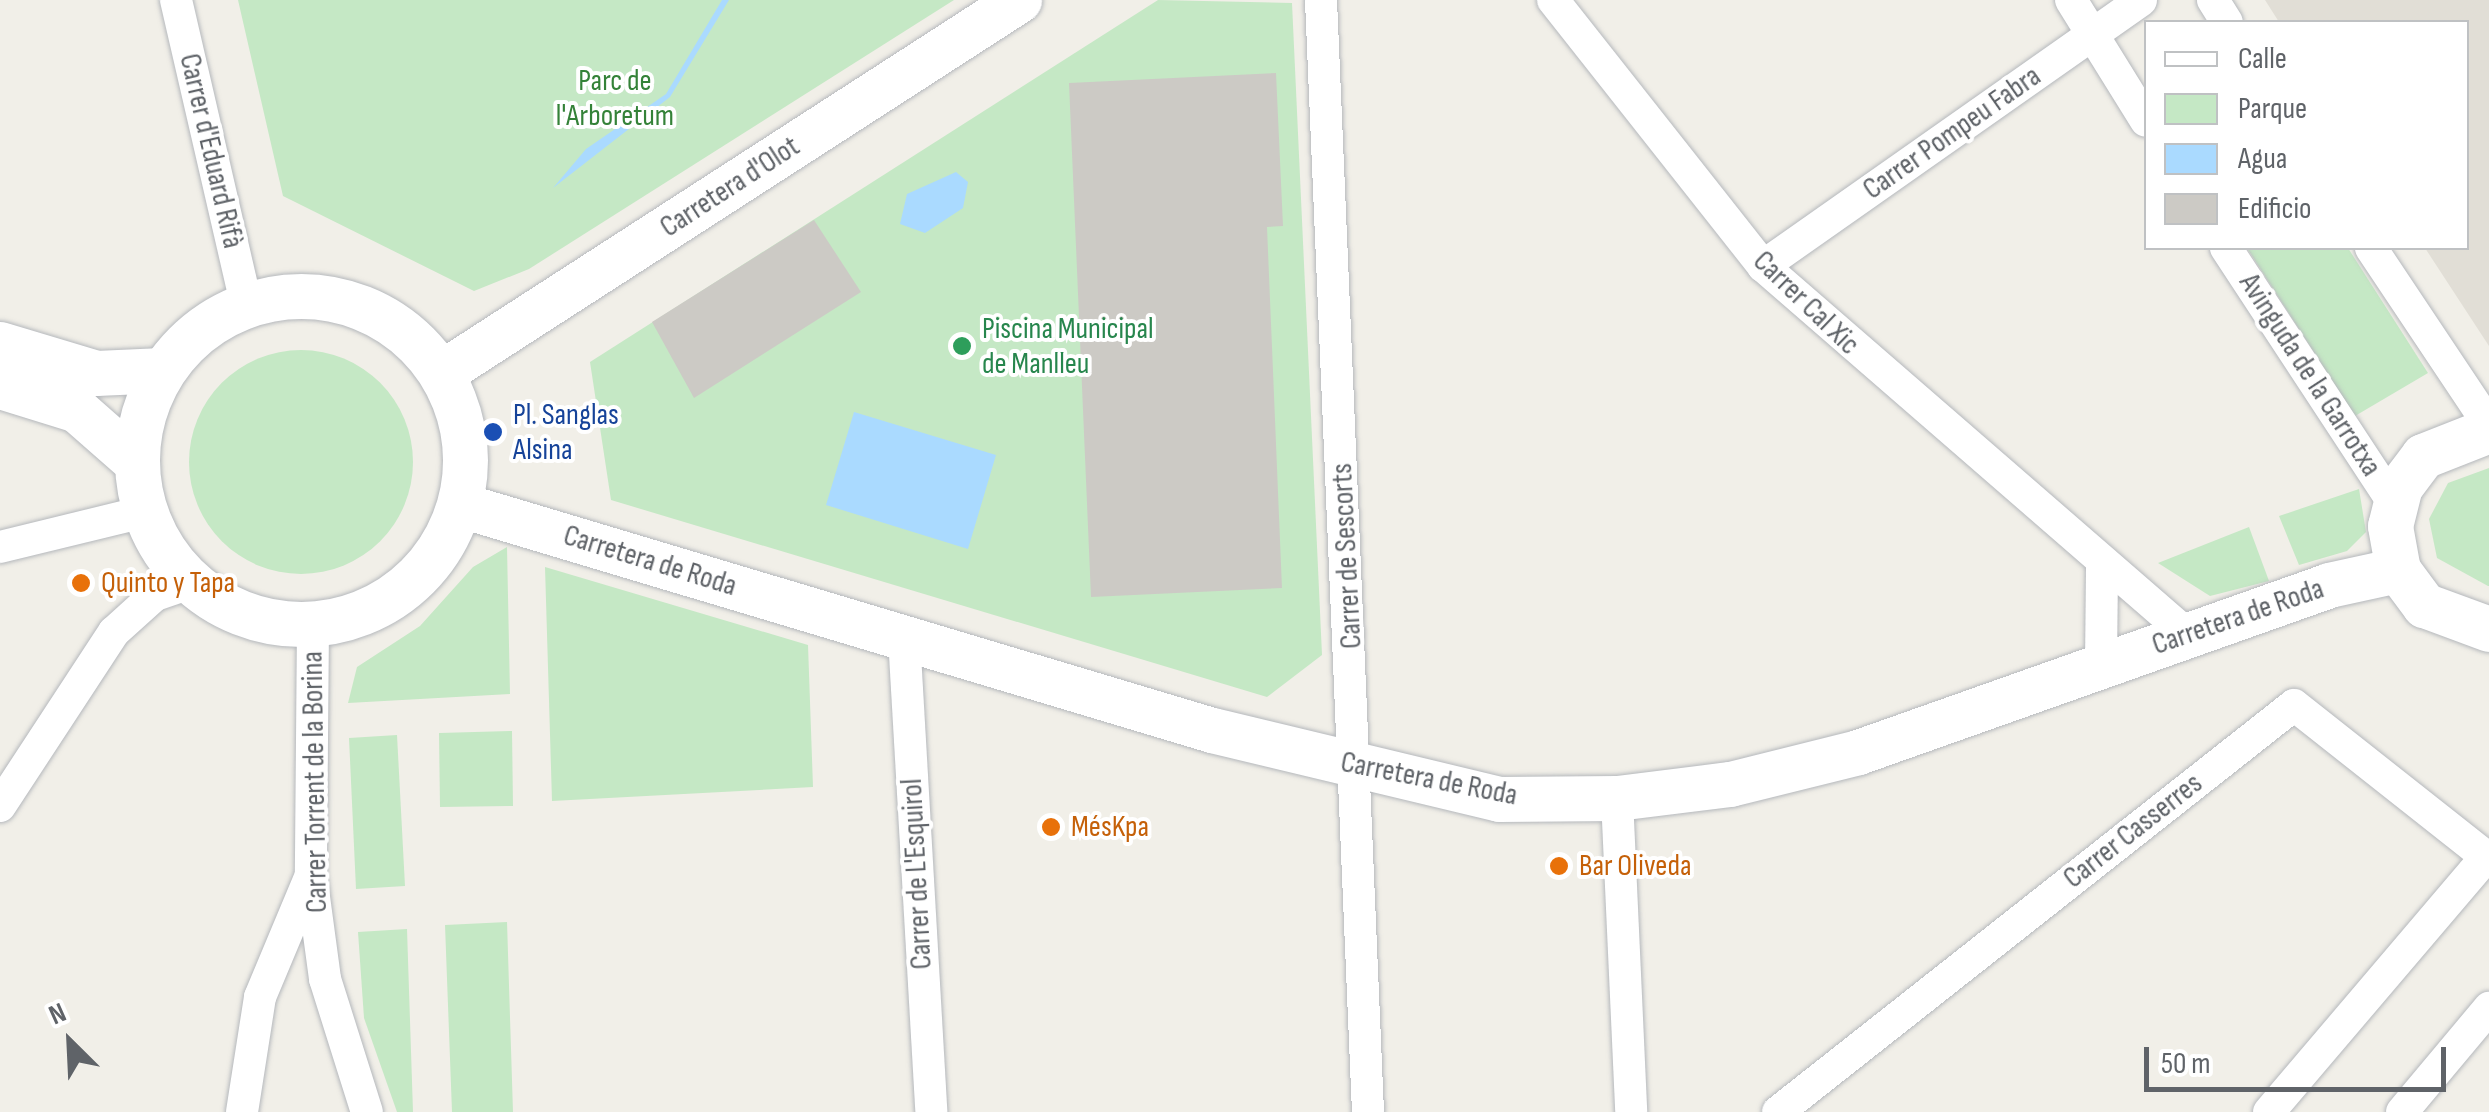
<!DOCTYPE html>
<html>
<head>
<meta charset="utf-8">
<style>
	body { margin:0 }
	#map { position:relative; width:2489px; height:1112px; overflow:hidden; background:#f1efe8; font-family:"Sofia Sans Condensed",sans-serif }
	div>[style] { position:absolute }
	.education>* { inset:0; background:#e1ded6 }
	.green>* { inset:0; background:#c5e8c5 }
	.round { border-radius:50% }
	.water>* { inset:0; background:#aadaff }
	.building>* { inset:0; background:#cccac5 }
	.roads { filter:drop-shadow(0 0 2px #b5b8bc) drop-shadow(0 0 2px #b5b8bc) }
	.street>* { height:32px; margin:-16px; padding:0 16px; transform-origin:16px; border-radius:16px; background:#fff }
	.secondary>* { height:45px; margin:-22.5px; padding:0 22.5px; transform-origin:22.5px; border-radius:22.5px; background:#fff }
	.secondary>.ring { margin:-22.5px; padding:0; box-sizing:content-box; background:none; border:45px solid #fff; border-radius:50% }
	.dots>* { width:28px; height:28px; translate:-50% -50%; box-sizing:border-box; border:5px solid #fff; border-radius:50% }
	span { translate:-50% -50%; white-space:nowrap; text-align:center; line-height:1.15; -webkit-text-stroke:8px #fff; paint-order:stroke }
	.park-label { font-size:30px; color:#348238 }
	.street-label { font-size:30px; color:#5f6368 }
	.leisure-label { font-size:30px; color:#27864d }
	.left { translate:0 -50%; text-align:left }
	.transit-label { font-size:30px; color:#164399 }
	.food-label { font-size:30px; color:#c56008 }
	.legend { position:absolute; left:2144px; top:20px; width:325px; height:230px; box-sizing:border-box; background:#fff; border:2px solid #bfc1c3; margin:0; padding:12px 18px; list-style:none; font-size:30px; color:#5f6368 }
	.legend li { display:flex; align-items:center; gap:20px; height:50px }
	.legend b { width:50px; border:2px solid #bfc1c3 }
	.north { position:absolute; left:20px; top:992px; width:100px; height:100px; -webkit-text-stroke:8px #fff; paint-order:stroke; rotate:336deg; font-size:28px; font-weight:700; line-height:40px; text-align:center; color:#5f6368 }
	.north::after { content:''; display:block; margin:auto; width:35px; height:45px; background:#5f6368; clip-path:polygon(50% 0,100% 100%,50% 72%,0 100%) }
	.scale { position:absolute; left:2144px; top:1047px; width:302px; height:45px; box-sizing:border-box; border:5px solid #5f6368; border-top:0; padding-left:12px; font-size:30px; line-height:35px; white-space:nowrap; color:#5f6368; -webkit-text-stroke:8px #fff; paint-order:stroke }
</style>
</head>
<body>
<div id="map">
	<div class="education">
		<div style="clip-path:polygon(2265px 0,2489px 0,2489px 346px,2425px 248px,2466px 248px,2466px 22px,2279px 22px)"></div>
	</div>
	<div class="green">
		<div style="clip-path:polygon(238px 0,954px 0,529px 269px,474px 291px,283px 196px)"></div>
		<div style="clip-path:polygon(1158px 0,1292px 3px,1322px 655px,1267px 697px,611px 500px,590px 362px)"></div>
		<div style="clip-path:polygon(2247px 248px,2348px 248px,2428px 373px,2355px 416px)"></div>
		<div class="round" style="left:189px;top:350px;width:224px;height:224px"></div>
		<div style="clip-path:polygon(2489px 468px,2489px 586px,2488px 586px,2437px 558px,2429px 519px,2448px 483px)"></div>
		<div style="clip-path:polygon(2359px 489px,2366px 532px,2347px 551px,2299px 565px,2279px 516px)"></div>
		<div style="clip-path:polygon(2249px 527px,2269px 581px,2210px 596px,2158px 563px)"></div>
		<div style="clip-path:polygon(507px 547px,510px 694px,348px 703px,357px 667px,420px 626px,473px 567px)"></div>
		<div style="clip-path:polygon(545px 567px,808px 645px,813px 787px,552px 801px)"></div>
		<div style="clip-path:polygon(512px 731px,513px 806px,440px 807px,439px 733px)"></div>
		<div style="clip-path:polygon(397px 735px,405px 886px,356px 889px,349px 738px)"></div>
		<div style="clip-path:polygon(507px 922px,513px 1112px,452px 1112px,445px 925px)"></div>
		<div style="clip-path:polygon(407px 929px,413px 1112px,397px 1112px,364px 1018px,358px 932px)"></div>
	</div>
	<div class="water">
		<div style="clip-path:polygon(722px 0,729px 0,670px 97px,553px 188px,586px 149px,666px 94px)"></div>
		<div style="clip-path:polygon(956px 172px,968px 182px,963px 208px,925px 233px,900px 224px,907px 194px)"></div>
		<div style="clip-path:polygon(854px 412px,996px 455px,968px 549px,826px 505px)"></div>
	</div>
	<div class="building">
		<div style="clip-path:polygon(1276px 73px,1283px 226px,1267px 227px,1282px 588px,1091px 597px,1069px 83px)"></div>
		<div style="clip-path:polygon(814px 220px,861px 292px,694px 398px,652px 322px)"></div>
	</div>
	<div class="roads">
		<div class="street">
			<div style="left:176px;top:0;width:311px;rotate:77deg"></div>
			<div style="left:1321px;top:0;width:1113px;rotate:87.58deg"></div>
			<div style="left:1553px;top:0;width:339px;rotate:51.7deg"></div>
			<div style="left:1763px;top:266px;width:561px;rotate:40.96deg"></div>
			<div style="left:2071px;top:0;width:142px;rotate:58.2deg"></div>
			<div style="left:2213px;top:0;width:26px;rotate:58deg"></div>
			<div style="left:2226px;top:248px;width:306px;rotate:56.7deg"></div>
			<div style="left:2371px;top:248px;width:213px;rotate:56.3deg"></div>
			<div style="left:1763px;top:266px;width:462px;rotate:-35.1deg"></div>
			<div style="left:0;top:547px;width:148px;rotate:-13.7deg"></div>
			<div style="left:313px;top:625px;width:250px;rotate:90.5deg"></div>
			<div style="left:311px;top:875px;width:105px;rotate:82.3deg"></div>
			<div style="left:325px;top:979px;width:139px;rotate:72.5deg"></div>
			<div style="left:904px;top:637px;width:476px;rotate:86.7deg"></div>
			<div style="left:2101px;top:665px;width:101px;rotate:-89.4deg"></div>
			<div style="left:1617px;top:798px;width:314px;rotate:87.4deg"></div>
			<div style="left:0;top:806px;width:208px;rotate:-56.8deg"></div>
			<div style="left:114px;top:632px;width:55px;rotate:-42.1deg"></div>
			<div style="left:155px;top:595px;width:36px;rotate:-19deg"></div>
			<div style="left:242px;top:1112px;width:116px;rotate:-81.1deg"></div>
			<div style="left:260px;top:997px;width:132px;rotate:-67.3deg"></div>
			<div style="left:1778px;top:1112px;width:657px;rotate:-38.26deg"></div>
			<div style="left:2294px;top:705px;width:248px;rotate:38.3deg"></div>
			<div style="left:2269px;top:1112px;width:335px;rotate:-49.6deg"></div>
			<div style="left:2402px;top:1112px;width:136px;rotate:-50.1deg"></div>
		</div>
		<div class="secondary">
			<div class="ring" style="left:137px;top:296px;width:283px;height:283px"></div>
			<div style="left:0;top:344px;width:100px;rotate:16.8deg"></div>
			<div style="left:96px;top:373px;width:67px;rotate:-2.6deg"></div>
			<div style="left:441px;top:373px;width:688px;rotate:-32.84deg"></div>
			<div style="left:0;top:386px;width:81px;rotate:17.3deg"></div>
			<div style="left:77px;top:410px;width:77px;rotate:41.3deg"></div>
			<div style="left:2489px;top:430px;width:71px;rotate:158.5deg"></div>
			<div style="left:2423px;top:456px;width:38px;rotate:127deg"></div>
			<div style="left:2400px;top:486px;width:41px;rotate:104deg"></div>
			<div style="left:2390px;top:526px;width:45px;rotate:79.7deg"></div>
			<div style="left:2398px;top:570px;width:44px;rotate:53.4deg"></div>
			<div style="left:2424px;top:605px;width:69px;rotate:20.3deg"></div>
			<div style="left:461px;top:505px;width:784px;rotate:16.68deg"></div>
			<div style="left:1212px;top:730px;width:295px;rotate:13.5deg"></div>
			<div style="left:1499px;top:799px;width:118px;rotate:-0.5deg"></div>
			<div style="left:1617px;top:798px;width:114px;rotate:-7.1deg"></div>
			<div style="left:1730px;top:784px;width:132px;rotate:-14deg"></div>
			<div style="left:1858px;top:752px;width:500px;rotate:-19.5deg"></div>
			<div style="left:2329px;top:585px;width:71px;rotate:-12.3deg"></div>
		</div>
	</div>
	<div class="dots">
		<div style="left:962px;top:346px;background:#2e9e5b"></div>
		<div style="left:493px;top:432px;background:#1a4fb4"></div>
		<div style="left:81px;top:583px;background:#e8710a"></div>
		<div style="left:1051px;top:827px;background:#e8710a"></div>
		<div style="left:1559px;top:866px;background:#e8710a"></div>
	</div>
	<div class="park-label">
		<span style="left:615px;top:98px">Parc de<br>l'Arboretum</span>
	</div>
	<div class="street-label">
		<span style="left:1952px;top:133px;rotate:-35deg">Carrer Pompeu Fabra</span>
		<span style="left:211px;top:151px;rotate:77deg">Carrer d'Eduard Rifà</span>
		<span style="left:730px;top:187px;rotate:-33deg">Carretera d'Olot</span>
		<span style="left:1806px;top:303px;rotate:44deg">Carrer Cal Xic</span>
		<span style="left:2310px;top:375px;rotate:57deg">Avinguda de la Garrotxa</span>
		<span style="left:1347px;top:556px;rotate:-93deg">Carrer de Sescorts</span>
		<span style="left:650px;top:561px;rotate:17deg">Carretera de Roda</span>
		<span style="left:2238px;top:617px;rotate:-19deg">Carretera de Roda</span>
		<span style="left:1429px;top:779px;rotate:11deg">Carretera de Roda</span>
		<span style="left:315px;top:782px;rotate:-91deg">Carrer Torrent de la Borina</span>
		<span style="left:2133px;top:831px;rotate:-38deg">Carrer Casserres</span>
		<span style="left:917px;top:874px;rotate:-93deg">Carrer de L'Esquirol</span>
	</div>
	<div class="leisure-label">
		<span class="left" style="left:982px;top:346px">Piscina Municipal<br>de Manlleu</span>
	</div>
	<div class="transit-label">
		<span class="left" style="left:513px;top:432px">Pl. Sanglas<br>Alsina</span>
	</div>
	<div class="food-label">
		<span class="left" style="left:101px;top:583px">Quinto y Tapa</span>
		<span class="left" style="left:1071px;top:827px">MésKpa</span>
		<span class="left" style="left:1579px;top:866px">Bar Oliveda</span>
	</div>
	<ul class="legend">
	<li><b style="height:12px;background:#fff"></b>Calle</li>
	<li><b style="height:28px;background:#c5e8c5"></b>Parque</li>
	<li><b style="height:28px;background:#aadaff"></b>Agua</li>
	<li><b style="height:28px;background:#cccac5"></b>Edificio</li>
	</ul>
	<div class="north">N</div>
	<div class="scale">50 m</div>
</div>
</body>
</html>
